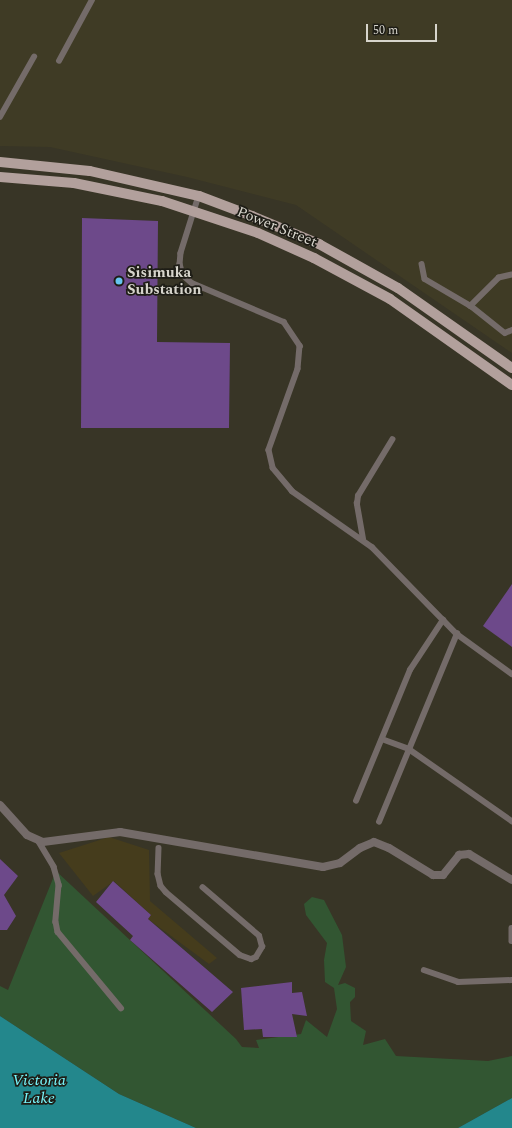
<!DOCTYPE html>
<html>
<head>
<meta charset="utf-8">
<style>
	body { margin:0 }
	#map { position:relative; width:512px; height:1128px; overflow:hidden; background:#383526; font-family:Spectral,serif }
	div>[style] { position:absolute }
	.built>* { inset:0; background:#3f3b25 }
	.green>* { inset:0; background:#325632 }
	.sand>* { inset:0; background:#453c1c }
	.water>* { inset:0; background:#23878c }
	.building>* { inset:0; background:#6d498a }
	.service>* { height:5.5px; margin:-2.75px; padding:0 2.75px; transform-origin:2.75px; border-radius:2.75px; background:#746b69 }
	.minor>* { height:8px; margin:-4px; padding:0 4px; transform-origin:4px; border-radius:4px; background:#746b69 }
	.primary>* { height:10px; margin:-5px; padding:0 5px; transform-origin:5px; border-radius:5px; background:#b2a09c }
	.dots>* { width:11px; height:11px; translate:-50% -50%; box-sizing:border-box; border:2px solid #1e1d16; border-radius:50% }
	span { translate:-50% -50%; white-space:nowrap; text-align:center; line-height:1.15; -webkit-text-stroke:3.5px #1e1d16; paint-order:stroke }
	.street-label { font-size:15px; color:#d7d5cc }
	.poi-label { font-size:15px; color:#d7d5cc; font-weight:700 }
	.left { translate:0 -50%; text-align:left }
	.water-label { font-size:16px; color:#79f6fb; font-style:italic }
	.scale { position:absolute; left:366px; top:24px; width:71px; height:18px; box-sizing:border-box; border:2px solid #d7d5cc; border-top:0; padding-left:5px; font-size:12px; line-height:14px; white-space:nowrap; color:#d7d5cc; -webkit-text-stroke:3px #1e1d16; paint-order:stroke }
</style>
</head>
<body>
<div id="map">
	<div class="built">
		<div style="clip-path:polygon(0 0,512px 0,512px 353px,296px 205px,187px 177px,50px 147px,0 146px)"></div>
	</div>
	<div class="green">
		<div style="clip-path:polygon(56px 871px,236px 1039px,242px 1047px,259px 1048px,256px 1040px,301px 1034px,306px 1020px,327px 1037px,337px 1009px,334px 988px,325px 982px,324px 960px,327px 943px,306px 915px,304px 904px,312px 897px,324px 900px,342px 935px,346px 967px,338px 985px,345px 983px,355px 988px,355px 997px,350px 1002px,351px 1021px,366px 1031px,363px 1045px,385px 1039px,396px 1056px,488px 1061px,512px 1056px,512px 1098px,458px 1128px,196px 1128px,119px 1094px,0 1016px,0 986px,8px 990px)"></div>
	</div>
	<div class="sand">
		<div style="clip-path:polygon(109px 837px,149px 850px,150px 901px,217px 958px,209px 964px,148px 919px,151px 915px,114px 881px,93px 896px,59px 853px)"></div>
	</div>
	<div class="water">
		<div style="clip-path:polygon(0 1016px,119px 1094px,196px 1128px,0 1128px)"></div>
		<div style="clip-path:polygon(512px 1098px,512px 1128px,458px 1128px)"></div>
	</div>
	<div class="building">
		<div style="clip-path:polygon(82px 218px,158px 221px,157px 342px,230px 343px,229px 428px,81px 428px)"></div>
		<div style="clip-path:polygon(512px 584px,512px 647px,483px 626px)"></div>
		<div style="clip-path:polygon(0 859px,18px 876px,4px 895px,16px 916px,7px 930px,0 930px)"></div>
		<div style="clip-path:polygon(113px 881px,151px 915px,148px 919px,233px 992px,212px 1012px,130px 940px,133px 936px,96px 902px)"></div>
		<div style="clip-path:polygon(292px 982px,292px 993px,302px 992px,307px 1016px,292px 1014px,297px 1037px,263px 1037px,262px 1029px,244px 1030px,241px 988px)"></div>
	</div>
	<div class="service">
		<div style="left:59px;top:61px;width:69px;rotate:-61.6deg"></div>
		<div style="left:0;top:117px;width:69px;rotate:-60.5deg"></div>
		<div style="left:199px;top:196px;width:60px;rotate:107.5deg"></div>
		<div style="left:181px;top:253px;width:11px;rotate:95deg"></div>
		<div style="left:180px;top:264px;width:11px;rotate:75deg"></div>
		<div style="left:183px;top:275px;width:12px;rotate:42deg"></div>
		<div style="left:192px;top:283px;width:100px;rotate:23deg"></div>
		<div style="left:284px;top:322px;width:29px;rotate:56deg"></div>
		<div style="left:300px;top:346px;width:23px;rotate:95deg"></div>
		<div style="left:298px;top:369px;width:86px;rotate:109.7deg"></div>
		<div style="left:269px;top:450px;width:18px;rotate:77deg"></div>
		<div style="left:273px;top:468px;width:30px;rotate:50deg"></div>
		<div style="left:292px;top:491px;width:98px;rotate:35deg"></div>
		<div style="left:372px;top:547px;width:122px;rotate:45.7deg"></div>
		<div style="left:457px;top:634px;width:68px;rotate:36deg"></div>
		<div style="left:422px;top:264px;width:15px;rotate:79deg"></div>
		<div style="left:425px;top:279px;width:53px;rotate:30.4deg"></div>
		<div style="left:512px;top:275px;width:13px;rotate:167deg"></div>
		<div style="left:499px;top:278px;width:40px;rotate:135deg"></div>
		<div style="left:471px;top:306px;width:43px;rotate:38.5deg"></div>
		<div style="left:505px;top:333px;width:8px;rotate:-23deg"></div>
		<div style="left:363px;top:539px;width:36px;rotate:-100deg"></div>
		<div style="left:357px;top:504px;width:8px;rotate:-83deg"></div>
		<div style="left:358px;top:496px;width:66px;rotate:-58.7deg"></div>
		<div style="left:382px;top:739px;width:29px;rotate:20deg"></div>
		<div style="left:409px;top:749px;width:126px;rotate:35deg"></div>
		<div style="left:356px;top:801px;width:142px;rotate:-67.6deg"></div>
		<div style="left:410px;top:670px;width:60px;rotate:-56.6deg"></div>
		<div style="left:379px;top:822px;width:204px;rotate:-67.5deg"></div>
		<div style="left:38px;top:840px;width:31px;rotate:59deg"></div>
		<div style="left:54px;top:867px;width:19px;rotate:74deg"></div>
		<div style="left:59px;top:885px;width:37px;rotate:95deg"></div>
		<div style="left:56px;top:922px;width:10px;rotate:79deg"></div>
		<div style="left:58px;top:932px;width:99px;rotate:50.3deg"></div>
		<div style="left:159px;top:848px;width:26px;rotate:92deg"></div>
		<div style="left:158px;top:874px;width:12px;rotate:76deg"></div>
		<div style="left:161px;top:886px;width:8px;rotate:50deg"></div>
		<div style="left:166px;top:892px;width:97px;rotate:40.4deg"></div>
		<div style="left:240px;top:955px;width:12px;rotate:20deg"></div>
		<div style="left:251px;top:959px;width:5px;rotate:-22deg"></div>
		<div style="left:256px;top:957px;width:12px;rotate:-59deg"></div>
		<div style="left:262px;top:947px;width:11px;rotate:-105deg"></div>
		<div style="left:259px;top:936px;width:74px;rotate:-139.4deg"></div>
		<div style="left:512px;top:928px;width:13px;rotate:90deg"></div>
		<div style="left:424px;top:970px;width:36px;rotate:19deg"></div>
		<div style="left:458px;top:982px;width:54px;rotate:-2.1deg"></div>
	</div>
	<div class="minor">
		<div style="left:0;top:805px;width:40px;rotate:48deg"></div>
		<div style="left:27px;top:835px;width:17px;rotate:24deg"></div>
		<div style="left:43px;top:842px;width:78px;rotate:-7.4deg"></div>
		<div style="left:120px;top:832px;width:206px;rotate:9.8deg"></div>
		<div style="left:323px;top:867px;width:17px;rotate:-13deg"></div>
		<div style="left:340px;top:863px;width:25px;rotate:-37deg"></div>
		<div style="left:360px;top:848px;width:15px;rotate:-23deg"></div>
		<div style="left:374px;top:842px;width:16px;rotate:22deg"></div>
		<div style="left:389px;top:848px;width:52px;rotate:31.5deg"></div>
		<div style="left:433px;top:875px;width:10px"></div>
		<div style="left:443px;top:875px;width:26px;rotate:-51deg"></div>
		<div style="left:459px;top:855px;width:10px;rotate:-6deg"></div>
		<div style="left:469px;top:854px;width:50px;rotate:31.2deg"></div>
	</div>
	<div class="primary">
		<div style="left:0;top:162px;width:90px;rotate:5.7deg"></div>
		<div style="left:90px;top:171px;width:112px;rotate:12.9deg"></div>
		<div style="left:199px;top:196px;width:57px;rotate:20.7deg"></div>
		<div style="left:252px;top:216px;width:73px;rotate:22.7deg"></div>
		<div style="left:319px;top:244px;width:90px;rotate:29.1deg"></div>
		<div style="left:398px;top:288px;width:139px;rotate:35.1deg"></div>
		<div style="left:0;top:177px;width:74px;rotate:4.6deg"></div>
		<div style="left:74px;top:183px;width:90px;rotate:11.6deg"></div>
		<div style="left:162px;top:201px;width:101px;rotate:18.4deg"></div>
		<div style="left:258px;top:233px;width:61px;rotate:24.1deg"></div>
		<div style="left:314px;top:258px;width:86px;rotate:28.3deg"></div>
		<div style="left:390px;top:299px;width:149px;rotate:35.2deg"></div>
	</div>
	<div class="dots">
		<div style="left:119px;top:281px;background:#66c4ef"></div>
	</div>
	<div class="street-label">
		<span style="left:277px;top:227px;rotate:22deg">Power Street</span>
	</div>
	<div class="poi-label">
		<span class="left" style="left:127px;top:281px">Sisimuka<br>Substation</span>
	</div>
	<div class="water-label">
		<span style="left:39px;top:1089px">Victoria<br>Lake</span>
	</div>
	<div class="scale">50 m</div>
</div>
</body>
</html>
